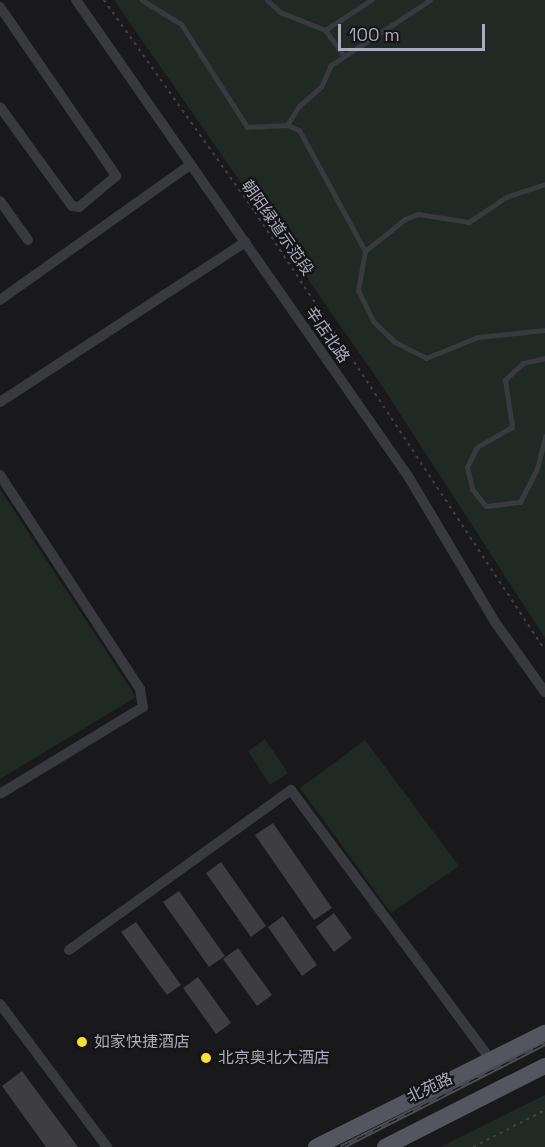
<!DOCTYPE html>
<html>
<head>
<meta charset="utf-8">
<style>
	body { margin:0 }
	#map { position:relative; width:545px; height:1147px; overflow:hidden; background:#19181a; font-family:"Space Grotesk","Noto Sans SC",sans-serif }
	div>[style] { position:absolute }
	.green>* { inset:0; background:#202923 }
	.building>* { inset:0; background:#3e3d42 }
	.path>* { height:1.5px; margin-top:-0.75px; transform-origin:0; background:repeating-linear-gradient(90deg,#3f3f47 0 3px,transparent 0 7.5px) }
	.service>* { height:5px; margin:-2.5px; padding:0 2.5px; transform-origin:2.5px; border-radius:2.5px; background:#393940 }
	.minor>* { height:10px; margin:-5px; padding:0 5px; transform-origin:5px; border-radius:5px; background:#393940 }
	.primary>* { height:16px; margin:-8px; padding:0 8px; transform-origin:8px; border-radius:8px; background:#55555f }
	.rail>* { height:5px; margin-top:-2.5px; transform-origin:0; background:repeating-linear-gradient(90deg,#141315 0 9px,#4c4c55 0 18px); box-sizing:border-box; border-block:2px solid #4c4c55 }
	.dots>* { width:16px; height:16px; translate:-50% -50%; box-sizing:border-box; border:3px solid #141315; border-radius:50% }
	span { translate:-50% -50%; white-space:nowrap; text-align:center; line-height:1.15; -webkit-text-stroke:4.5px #141315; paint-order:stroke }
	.street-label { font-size:16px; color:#aaabbb }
	.poi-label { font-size:16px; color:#aaabbb }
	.left { translate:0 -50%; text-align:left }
	.scale { position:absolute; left:338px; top:24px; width:147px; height:27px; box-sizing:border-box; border:3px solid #aaabbb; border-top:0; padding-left:8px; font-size:18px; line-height:21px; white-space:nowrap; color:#aaabbb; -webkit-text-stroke:4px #141315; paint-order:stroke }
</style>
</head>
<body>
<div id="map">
	<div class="green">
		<div style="clip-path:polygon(114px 0,545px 0,545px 638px,380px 383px)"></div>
		<div style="clip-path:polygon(0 489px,136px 697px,0 779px)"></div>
		<div style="clip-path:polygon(265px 739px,288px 773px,270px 785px,248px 751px)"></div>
		<div style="clip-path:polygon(365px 740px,459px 866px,391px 913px,300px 788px)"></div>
		<div style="clip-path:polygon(545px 1095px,545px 1147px,440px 1147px)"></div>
	</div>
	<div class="building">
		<div style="clip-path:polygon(273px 823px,332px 908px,314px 920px,255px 835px)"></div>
		<div style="clip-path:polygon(221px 862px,266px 926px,251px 937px,206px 873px)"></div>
		<div style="clip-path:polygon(179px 891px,225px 956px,209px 967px,163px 902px)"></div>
		<div style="clip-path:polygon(334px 913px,352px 938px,334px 952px,316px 927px)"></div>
		<div style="clip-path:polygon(283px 916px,317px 965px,302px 976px,268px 927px)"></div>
		<div style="clip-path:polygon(136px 922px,181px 985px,167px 995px,121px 932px)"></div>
		<div style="clip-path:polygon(238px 948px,272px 995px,257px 1006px,223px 959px)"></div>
		<div style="clip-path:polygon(198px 977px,231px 1023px,216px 1034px,183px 988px)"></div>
		<div style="clip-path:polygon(22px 1071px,78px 1147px,46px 1147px,2px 1086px)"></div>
	</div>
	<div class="path">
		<div style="left:104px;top:0;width:260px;rotate:54.5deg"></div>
		<div style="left:255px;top:212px;width:525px;rotate:56.49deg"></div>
		<div style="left:473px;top:1147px;width:81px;rotate:-27.2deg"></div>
	</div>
	<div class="service">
		<div style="left:142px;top:0;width:46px;rotate:31.6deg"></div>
		<div style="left:181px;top:24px;width:122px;rotate:57.3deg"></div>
		<div style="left:247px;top:127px;width:40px;rotate:-2.9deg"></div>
		<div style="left:287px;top:125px;width:13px;rotate:23deg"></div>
		<div style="left:299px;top:130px;width:138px;rotate:61.4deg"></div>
		<div style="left:267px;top:0;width:18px;rotate:43deg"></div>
		<div style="left:280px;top:12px;width:48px;rotate:21.8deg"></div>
		<div style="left:325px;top:30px;width:31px;rotate:54deg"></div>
		<div style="left:325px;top:30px;width:55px;rotate:-33.1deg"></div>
		<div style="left:287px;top:125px;width:22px;rotate:-58deg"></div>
		<div style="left:299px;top:106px;width:29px;rotate:-41deg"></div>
		<div style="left:321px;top:87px;width:24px;rotate:-66deg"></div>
		<div style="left:331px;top:65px;width:118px;rotate:-33.3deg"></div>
		<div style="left:545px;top:184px;width:41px;rotate:161.6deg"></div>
		<div style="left:506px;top:197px;width:45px;rotate:146deg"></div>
		<div style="left:469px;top:222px;width:52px;rotate:-171.1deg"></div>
		<div style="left:418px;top:214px;width:14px;rotate:159deg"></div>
		<div style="left:405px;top:219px;width:51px;rotate:141.3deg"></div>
		<div style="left:365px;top:251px;width:40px;rotate:100deg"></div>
		<div style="left:358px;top:290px;width:34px;rotate:64deg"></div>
		<div style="left:373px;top:321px;width:30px;rotate:44deg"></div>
		<div style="left:395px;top:342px;width:35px;rotate:27deg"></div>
		<div style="left:426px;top:358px;width:56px;rotate:-22deg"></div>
		<div style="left:478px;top:337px;width:67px;rotate:-6deg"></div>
		<div style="left:545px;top:358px;width:23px;rotate:167deg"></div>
		<div style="left:523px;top:363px;width:25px;rotate:137deg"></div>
		<div style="left:505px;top:380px;width:48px;rotate:81.5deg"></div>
		<div style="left:512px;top:427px;width:40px;rotate:150.3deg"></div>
		<div style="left:477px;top:447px;width:22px;rotate:117deg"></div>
		<div style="left:467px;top:467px;width:23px;rotate:77deg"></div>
		<div style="left:472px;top:489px;width:22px;rotate:51deg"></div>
		<div style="left:486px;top:506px;width:34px;rotate:-7deg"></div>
		<div style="left:520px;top:502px;width:37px;rotate:-63deg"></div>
		<div style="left:537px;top:469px;width:34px;rotate:-76deg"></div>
	</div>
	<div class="minor">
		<div style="left:76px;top:0;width:580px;rotate:55.11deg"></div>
		<div style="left:408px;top:476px;width:170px;rotate:59.2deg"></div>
		<div style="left:495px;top:622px;width:86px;rotate:54.5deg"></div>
		<div style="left:0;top:7px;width:205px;rotate:55.5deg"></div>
		<div style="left:116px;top:176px;width:48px;rotate:140deg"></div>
		<div style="left:79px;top:207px;width:7px;rotate:-172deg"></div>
		<div style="left:72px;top:206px;width:122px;rotate:-126deg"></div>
		<div style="left:0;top:201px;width:48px;rotate:54.3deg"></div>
		<div style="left:0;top:300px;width:233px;rotate:-35.4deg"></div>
		<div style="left:0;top:402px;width:293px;rotate:-33.1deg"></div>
		<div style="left:0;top:475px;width:256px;rotate:56.8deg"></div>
		<div style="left:140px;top:689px;width:18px;rotate:81deg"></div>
		<div style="left:143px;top:707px;width:167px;rotate:148.7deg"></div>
		<div style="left:69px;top:950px;width:274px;rotate:-35.8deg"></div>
		<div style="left:291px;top:790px;width:335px;rotate:53.5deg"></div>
		<div style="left:0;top:1004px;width:179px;rotate:53.2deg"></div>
	</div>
	<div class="primary">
		<div style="left:316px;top:1147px;width:256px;rotate:-26.5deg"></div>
		<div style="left:385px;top:1147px;width:179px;rotate:-26.9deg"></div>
	</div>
	<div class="rail">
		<div style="left:341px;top:1147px;width:229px;rotate:-27deg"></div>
	</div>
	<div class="dots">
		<div style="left:82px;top:1042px;background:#f9e031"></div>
		<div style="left:206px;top:1058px;background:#f9e031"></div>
	</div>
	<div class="street-label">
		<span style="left:277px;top:228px;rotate:55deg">朝阳绿道示范段</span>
		<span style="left:327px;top:335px;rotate:55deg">辛店北路</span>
		<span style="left:430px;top:1088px;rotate:-25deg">北苑路</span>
	</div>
	<div class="poi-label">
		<span class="left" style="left:94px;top:1042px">如家快捷酒店</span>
		<span class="left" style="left:218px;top:1058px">北京奥北大酒店</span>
	</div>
	<div class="scale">100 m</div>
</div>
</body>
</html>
